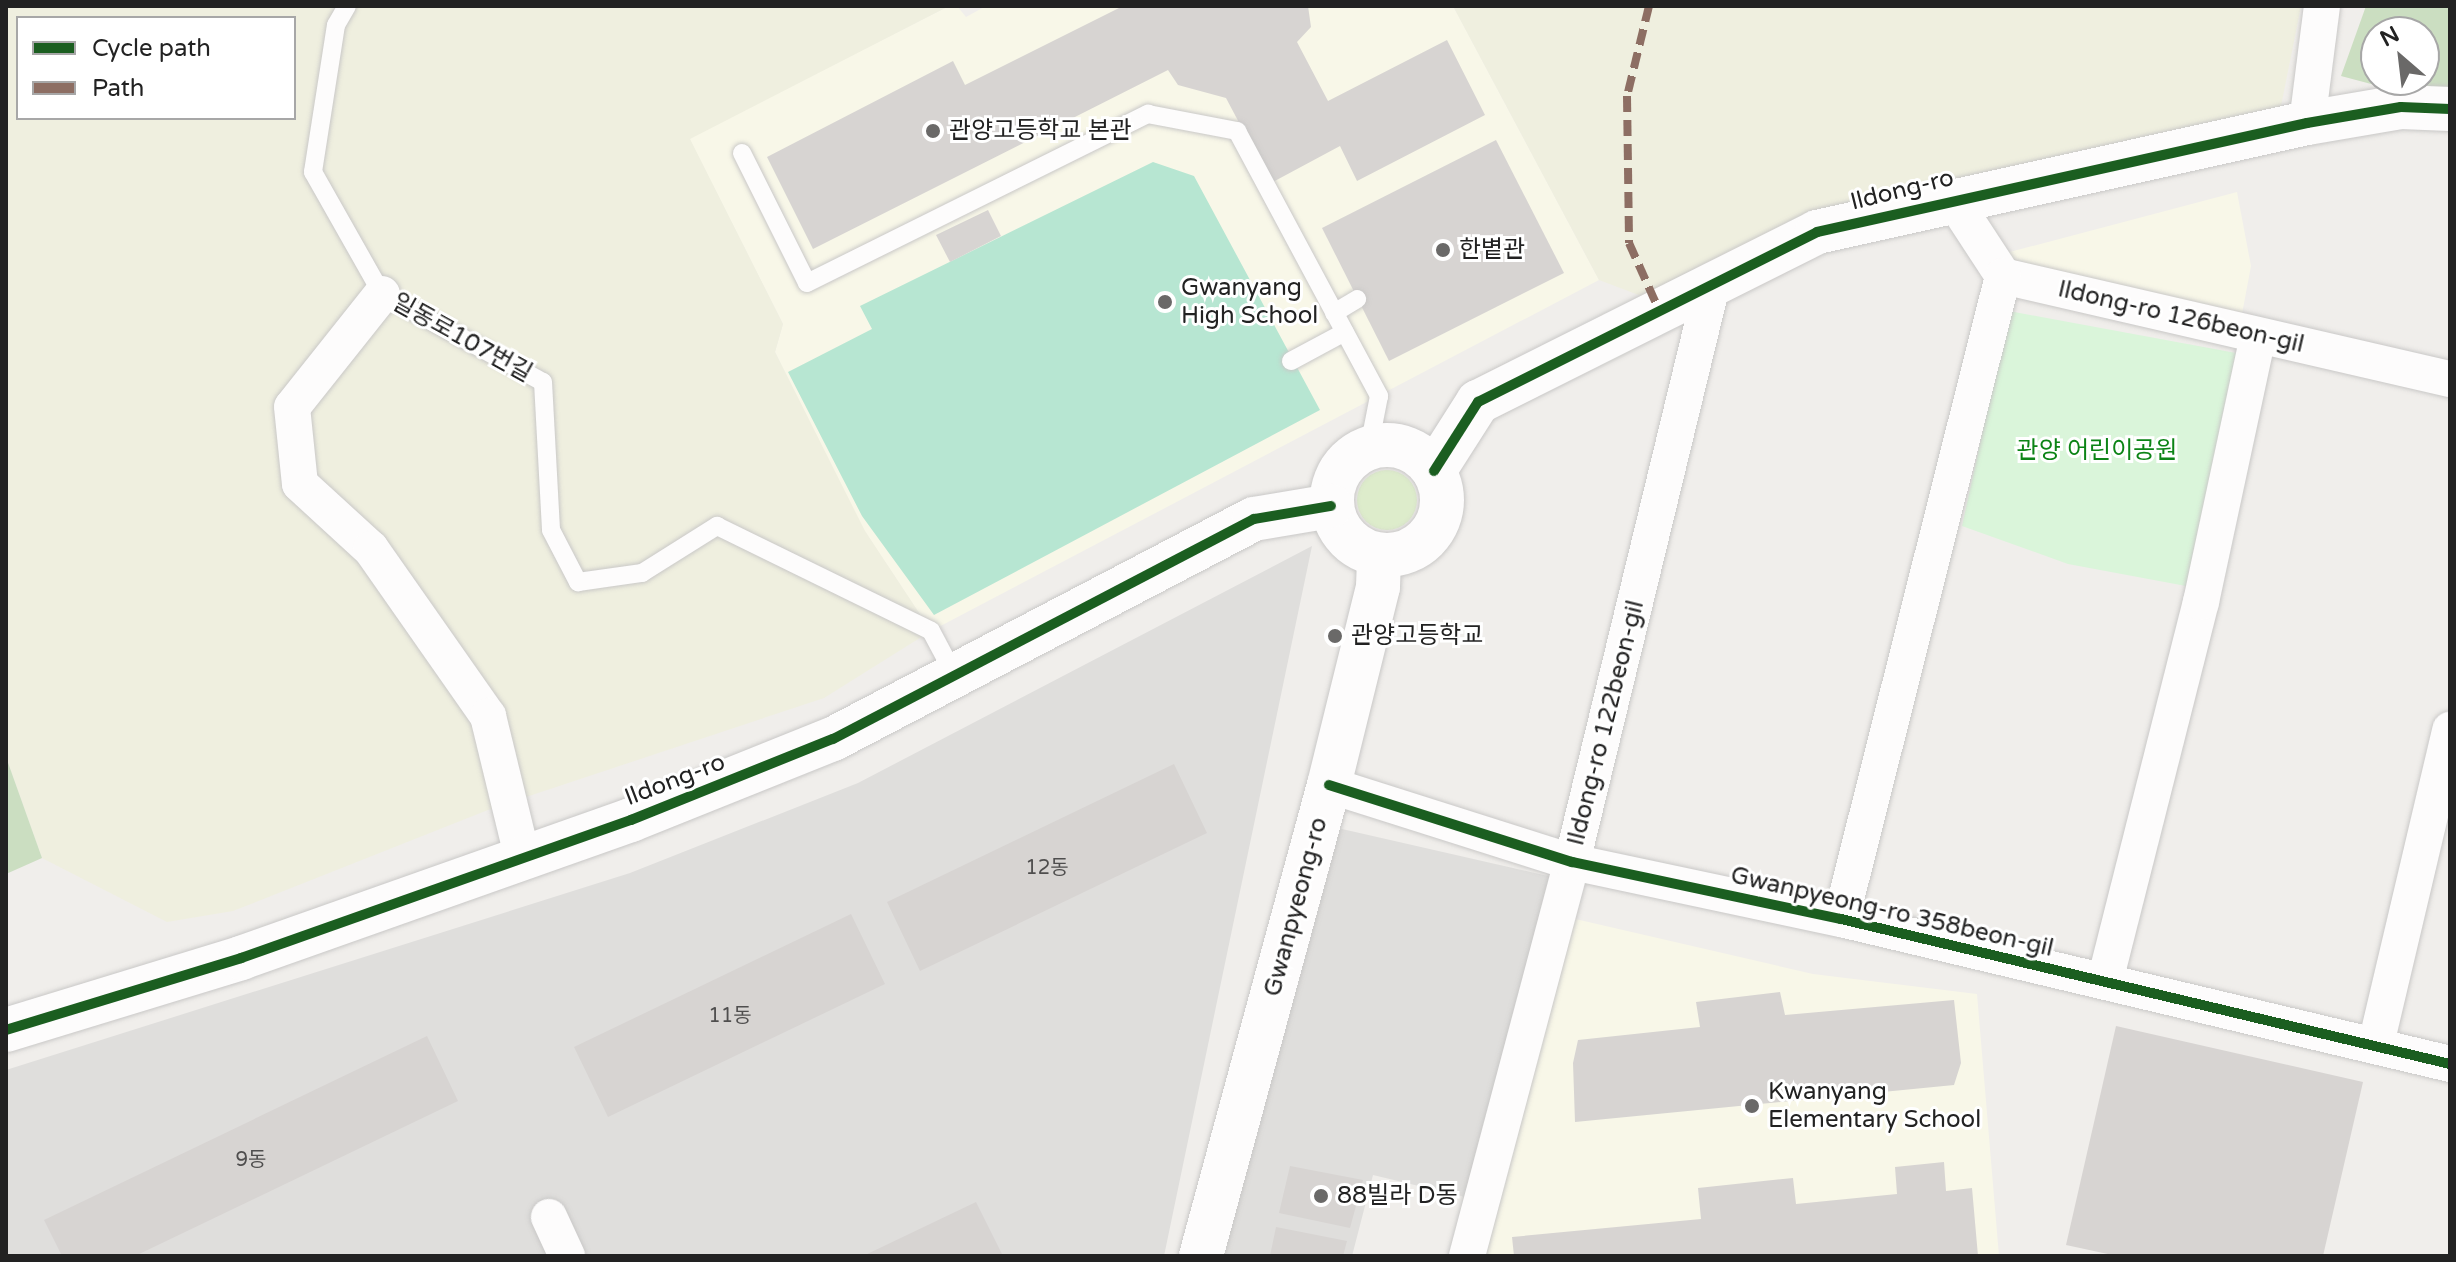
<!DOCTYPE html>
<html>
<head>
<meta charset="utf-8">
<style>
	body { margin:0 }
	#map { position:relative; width:2456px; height:1262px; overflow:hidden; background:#f0eeeb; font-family:"Varela Round","Noto Sans KR",sans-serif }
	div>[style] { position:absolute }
	.residential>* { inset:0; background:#dfdedc }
	.education>* { inset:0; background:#f8f7e8 }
	.farmland>* { inset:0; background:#efefdf }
	.grass>* { inset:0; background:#ddeccb }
	.round { border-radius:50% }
	.forest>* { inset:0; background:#cbdec1 }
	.park>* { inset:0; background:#daf5da }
	.pitch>* { inset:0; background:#b7e6d2 }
	.building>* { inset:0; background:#d7d4d2 }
	.roads { filter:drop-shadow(0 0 2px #c9c8c7) drop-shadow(0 0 2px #c9c8c7) }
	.service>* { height:18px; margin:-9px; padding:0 9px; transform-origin:9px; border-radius:9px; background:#fdfcfc }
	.minor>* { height:36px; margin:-18px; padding:0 18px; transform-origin:18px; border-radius:18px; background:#fdfcfc }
	.tertiary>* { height:44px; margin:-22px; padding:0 22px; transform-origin:22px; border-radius:22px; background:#fdfcfc }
	.tertiary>.ring { margin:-22px; padding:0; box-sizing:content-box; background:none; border:44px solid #fdfcfc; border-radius:50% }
	.quiet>* { height:8px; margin-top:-4px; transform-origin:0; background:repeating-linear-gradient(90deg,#8d6e63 0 16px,transparent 0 24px) }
	.cycleway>* { height:10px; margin:-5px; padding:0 5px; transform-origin:5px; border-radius:5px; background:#1b5e20 }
	.dots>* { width:22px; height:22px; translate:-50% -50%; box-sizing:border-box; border:4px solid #fff; border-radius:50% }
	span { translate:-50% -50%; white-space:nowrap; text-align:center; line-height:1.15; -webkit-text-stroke:6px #fff; paint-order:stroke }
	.number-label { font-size:20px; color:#4f4e4e }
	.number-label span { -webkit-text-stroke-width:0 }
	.poi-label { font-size:24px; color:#222 }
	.left { translate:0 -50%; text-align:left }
	.street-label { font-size:24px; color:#222 }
	.park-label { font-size:24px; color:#0c8416 }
	.frame { position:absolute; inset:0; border:8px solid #222; pointer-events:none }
	.legend { position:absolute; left:16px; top:16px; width:280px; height:104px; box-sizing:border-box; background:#fff; border:2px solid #a7a7a7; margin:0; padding:10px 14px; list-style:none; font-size:24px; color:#222 }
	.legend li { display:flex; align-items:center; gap:16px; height:40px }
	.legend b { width:40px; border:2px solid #a7a7a7 }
	.north { position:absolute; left:2360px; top:16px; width:80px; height:80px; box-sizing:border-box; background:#fff; border:2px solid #a7a7a7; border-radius:50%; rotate:332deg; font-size:22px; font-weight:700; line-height:32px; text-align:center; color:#222 }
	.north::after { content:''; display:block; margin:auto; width:28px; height:36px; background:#6a6968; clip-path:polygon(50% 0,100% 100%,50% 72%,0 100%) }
</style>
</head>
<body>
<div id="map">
	<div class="residential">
		<div style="clip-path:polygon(1312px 546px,1164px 1256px,6px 1256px,6px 1070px,630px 873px,858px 783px)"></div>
		<div style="clip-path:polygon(1307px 821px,1561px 879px,1469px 1198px,1373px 1175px,1352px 1256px,1191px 1256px)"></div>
	</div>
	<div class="education">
		<div style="clip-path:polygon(949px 6px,957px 6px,966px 17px,986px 6px,1453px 6px,1599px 280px,931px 631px,862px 527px,775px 352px,783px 324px,689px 138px)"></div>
		<div style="clip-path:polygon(2237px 192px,2251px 266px,2236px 346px,2020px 298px,2006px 253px)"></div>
		<div style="clip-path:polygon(1571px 918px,1813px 974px,1977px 994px,1999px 1256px,1477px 1256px)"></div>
	</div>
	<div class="farmland">
		<div style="clip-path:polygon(evenodd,6px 6px,949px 6px,690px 139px,783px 324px,775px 352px,865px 531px,931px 631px,824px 698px,493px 808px,233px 911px,167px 922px,42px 858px,6px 757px,6px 6px,18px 18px,294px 18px,294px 118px,18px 118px,18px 18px)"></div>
		<div style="clip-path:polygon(1453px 6px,2301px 6px,2281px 106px,1936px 203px,1644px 297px,1599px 280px)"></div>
	</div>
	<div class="grass">
		<div class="round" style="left:1357px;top:470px;width:60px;height:60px"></div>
	</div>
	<div class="forest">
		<div style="clip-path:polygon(evenodd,2366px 6px,2450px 6px,2450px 105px,2341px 76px,2366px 6px,2376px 32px,2424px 32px,2424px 80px,2376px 80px,2376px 32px)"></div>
		<div style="clip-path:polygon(6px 757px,42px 858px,6px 874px)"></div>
	</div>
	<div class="park">
		<div style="clip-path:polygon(2009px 311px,2236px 353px,2186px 586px,2068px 564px,1962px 526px)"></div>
	</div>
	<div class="pitch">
		<div style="clip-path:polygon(1153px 162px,1194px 176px,1320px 410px,934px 615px,862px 516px,788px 372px,872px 329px,860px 306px)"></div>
	</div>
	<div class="building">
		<div style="clip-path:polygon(1123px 6px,1308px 6px,1311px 27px,1297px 42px,1328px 101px,1447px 40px,1485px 115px,1357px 181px,1340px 146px,1271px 183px,1226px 98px,1178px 85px,1168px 70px,813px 249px,767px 157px,953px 61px,965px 85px)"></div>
		<div style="clip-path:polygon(1496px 140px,1564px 273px,1389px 361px,1322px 228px)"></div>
		<div style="clip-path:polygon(988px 210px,1001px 236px,950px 262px,936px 235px)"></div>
		<div style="clip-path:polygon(1174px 764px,1207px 833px,920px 971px,887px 902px)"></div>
		<div style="clip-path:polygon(851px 914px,885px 984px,608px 1117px,574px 1047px)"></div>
		<div style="clip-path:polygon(1780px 992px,1785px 1015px,1954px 1000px,1961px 1063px,1954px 1085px,1575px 1122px,1573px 1063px,1578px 1040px,1700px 1027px,1696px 1002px)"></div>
		<div style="clip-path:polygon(2116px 1026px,2363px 1082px,2323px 1256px,2117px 1256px,2066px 1245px)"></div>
		<div style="clip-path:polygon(427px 1036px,458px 1101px,135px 1256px,62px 1256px,44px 1220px)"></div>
		<div style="clip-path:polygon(1944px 1162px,1946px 1191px,1972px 1188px,1978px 1256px,1514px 1256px,1512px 1237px,1701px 1219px,1698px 1188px,1793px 1178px,1796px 1204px,1897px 1194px,1895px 1167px)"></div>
		<div style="clip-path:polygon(1290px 1166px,1363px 1180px,1350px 1228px,1279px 1213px)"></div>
		<div style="clip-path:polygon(976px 1202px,1003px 1256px,863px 1256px)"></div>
		<div style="clip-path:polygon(1276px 1227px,1347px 1241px,1343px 1256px,1270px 1256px)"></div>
	</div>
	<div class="roads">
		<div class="service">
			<div style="left:347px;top:6px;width:22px;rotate:120deg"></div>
			<div style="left:336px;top:25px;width:149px;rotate:98.9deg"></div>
			<div style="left:313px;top:172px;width:140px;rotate:60.5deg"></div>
			<div style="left:382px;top:294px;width:183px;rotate:28.7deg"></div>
			<div style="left:543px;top:382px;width:148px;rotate:86.9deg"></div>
			<div style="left:551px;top:530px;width:59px;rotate:62.6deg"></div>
			<div style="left:578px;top:582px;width:65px;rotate:-8deg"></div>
			<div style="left:642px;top:573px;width:89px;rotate:-32.1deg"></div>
			<div style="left:717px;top:526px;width:238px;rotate:26.1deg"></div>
			<div style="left:931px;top:631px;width:49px;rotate:61.9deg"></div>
			<div style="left:742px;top:153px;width:145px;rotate:63.4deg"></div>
			<div style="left:807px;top:283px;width:381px;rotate:-26.4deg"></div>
			<div style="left:1148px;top:114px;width:91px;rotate:10.8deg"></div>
			<div style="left:1237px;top:131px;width:301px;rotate:61.8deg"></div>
			<div style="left:1379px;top:396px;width:52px;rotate:101.1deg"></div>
			<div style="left:1334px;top:313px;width:27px;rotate:-31deg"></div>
			<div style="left:1291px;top:361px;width:61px;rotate:-28.2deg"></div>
		</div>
		<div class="minor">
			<div style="left:2307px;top:123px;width:118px;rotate:-82.7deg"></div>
			<div style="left:1952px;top:198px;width:93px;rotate:56.8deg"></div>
			<div style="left:2003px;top:276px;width:459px;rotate:13deg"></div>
			<div style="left:382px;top:294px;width:144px;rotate:128.5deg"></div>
			<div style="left:292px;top:407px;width:77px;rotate:84.1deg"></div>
			<div style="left:300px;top:484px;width:96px;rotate:42.5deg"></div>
			<div style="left:371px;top:549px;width:204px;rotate:55deg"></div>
			<div style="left:488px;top:716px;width:144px;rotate:76.3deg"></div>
			<div style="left:1329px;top:785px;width:255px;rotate:17.6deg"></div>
			<div style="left:1572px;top:862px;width:275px;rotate:12deg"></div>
			<div style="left:1841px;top:919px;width:626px;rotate:13.39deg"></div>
			<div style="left:1841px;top:919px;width:663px;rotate:-75.86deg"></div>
			<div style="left:2105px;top:981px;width:391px;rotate:-75.8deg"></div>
			<div style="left:2201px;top:602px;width:272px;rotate:-77.9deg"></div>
			<div style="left:2376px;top:1044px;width:323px;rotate:-76.7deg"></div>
			<div style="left:549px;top:1217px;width:43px;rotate:65.2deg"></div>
			<div style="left:1467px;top:1256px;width:408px;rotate:-75.1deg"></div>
			<div style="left:1572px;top:862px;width:598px;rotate:-76.36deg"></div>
		</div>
		<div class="tertiary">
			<div class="ring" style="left:1332px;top:445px;width:66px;height:66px"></div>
			<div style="left:1434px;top:471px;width:82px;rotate:-57.5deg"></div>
			<div style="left:1478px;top:402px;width:379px;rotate:-26.6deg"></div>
			<div style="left:1817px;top:232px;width:502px;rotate:-12.54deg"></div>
			<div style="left:2307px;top:123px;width:95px;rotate:-9.7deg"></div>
			<div style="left:2401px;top:107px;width:49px;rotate:2.3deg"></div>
			<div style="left:6px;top:1030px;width:246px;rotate:-17deg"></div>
			<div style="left:241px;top:958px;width:414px;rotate:-19.5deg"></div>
			<div style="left:631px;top:820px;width:218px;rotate:-21.9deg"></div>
			<div style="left:833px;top:739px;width:475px;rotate:-27.6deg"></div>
			<div style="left:1254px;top:519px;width:78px;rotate:-9.6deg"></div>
			<div style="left:1201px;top:1256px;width:488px;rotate:-74.8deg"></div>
			<div style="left:1329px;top:785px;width:204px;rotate:-76.1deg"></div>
			<div style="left:1378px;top:587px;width:31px;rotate:-88deg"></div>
		</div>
	</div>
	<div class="quiet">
		<div style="left:1649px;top:6px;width:93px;rotate:103.7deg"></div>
		<div style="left:1627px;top:96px;width:147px;rotate:89.2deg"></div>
		<div style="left:1629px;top:243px;width:73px;rotate:65.9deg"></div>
	</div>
	<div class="cycleway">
		<div style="left:1434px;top:471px;width:82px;rotate:-57.5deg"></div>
		<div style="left:1478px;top:402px;width:379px;rotate:-26.6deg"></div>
		<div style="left:1817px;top:232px;width:502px;rotate:-12.54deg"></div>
		<div style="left:2307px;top:123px;width:95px;rotate:-9.7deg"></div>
		<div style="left:2401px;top:107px;width:49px;rotate:2.3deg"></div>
		<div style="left:1329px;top:785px;width:255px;rotate:17.6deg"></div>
		<div style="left:1572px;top:862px;width:275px;rotate:12deg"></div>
		<div style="left:1841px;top:919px;width:626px;rotate:13.39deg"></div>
		<div style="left:6px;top:1030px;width:246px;rotate:-17deg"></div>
		<div style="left:241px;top:958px;width:414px;rotate:-19.5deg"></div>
		<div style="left:631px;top:820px;width:218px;rotate:-21.9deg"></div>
		<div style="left:833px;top:739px;width:475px;rotate:-27.6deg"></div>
		<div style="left:1254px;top:519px;width:78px;rotate:-9.6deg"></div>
	</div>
	<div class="dots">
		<div style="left:933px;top:131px;background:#6a6968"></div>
		<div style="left:1443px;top:250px;background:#6a6968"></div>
		<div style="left:1165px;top:302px;background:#6a6968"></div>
		<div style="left:1335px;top:636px;background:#6a6968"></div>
		<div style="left:1752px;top:1106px;background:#6a6968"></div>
		<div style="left:1321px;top:1196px;background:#6a6968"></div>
	</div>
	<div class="number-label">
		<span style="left:1047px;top:868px">12동</span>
		<span style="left:730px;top:1016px">11동</span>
		<span style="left:251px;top:1160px">9동</span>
	</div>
	<div class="poi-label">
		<span class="left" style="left:949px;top:131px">관양고등학교 본관</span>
		<span class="left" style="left:1459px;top:250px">한볕관</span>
		<span class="left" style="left:1181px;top:302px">Gwanyang<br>High School</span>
		<span class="left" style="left:1351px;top:636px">관양고등학교</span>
		<span class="left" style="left:1768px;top:1106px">Kwanyang<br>Elementary School</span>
		<span class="left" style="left:1337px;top:1196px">88빌라 D동</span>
	</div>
	<div class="street-label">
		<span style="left:1902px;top:190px;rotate:-14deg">Ildong-ro</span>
		<span style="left:2181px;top:317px;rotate:13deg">Ildong-ro 126beon-gil</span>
		<span style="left:462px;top:338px;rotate:29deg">일동로107번길</span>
		<span style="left:1606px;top:723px;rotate:-76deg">Ildong-ro 122beon-gil</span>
		<span style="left:675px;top:780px;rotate:-21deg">Ildong-ro</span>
		<span style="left:1296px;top:907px;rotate:-75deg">Gwanpyeong-ro</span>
		<span style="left:1892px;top:912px;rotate:13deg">Gwanpyeong-ro 358beon-gil</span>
	</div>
	<div class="park-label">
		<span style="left:2097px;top:451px">관양 어린이공원</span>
	</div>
	<div class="frame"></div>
	<ul class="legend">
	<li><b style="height:10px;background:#1b5e20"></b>Cycle path</li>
	<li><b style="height:10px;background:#8d6e63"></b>Path</li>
	</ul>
	<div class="north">N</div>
</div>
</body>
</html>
